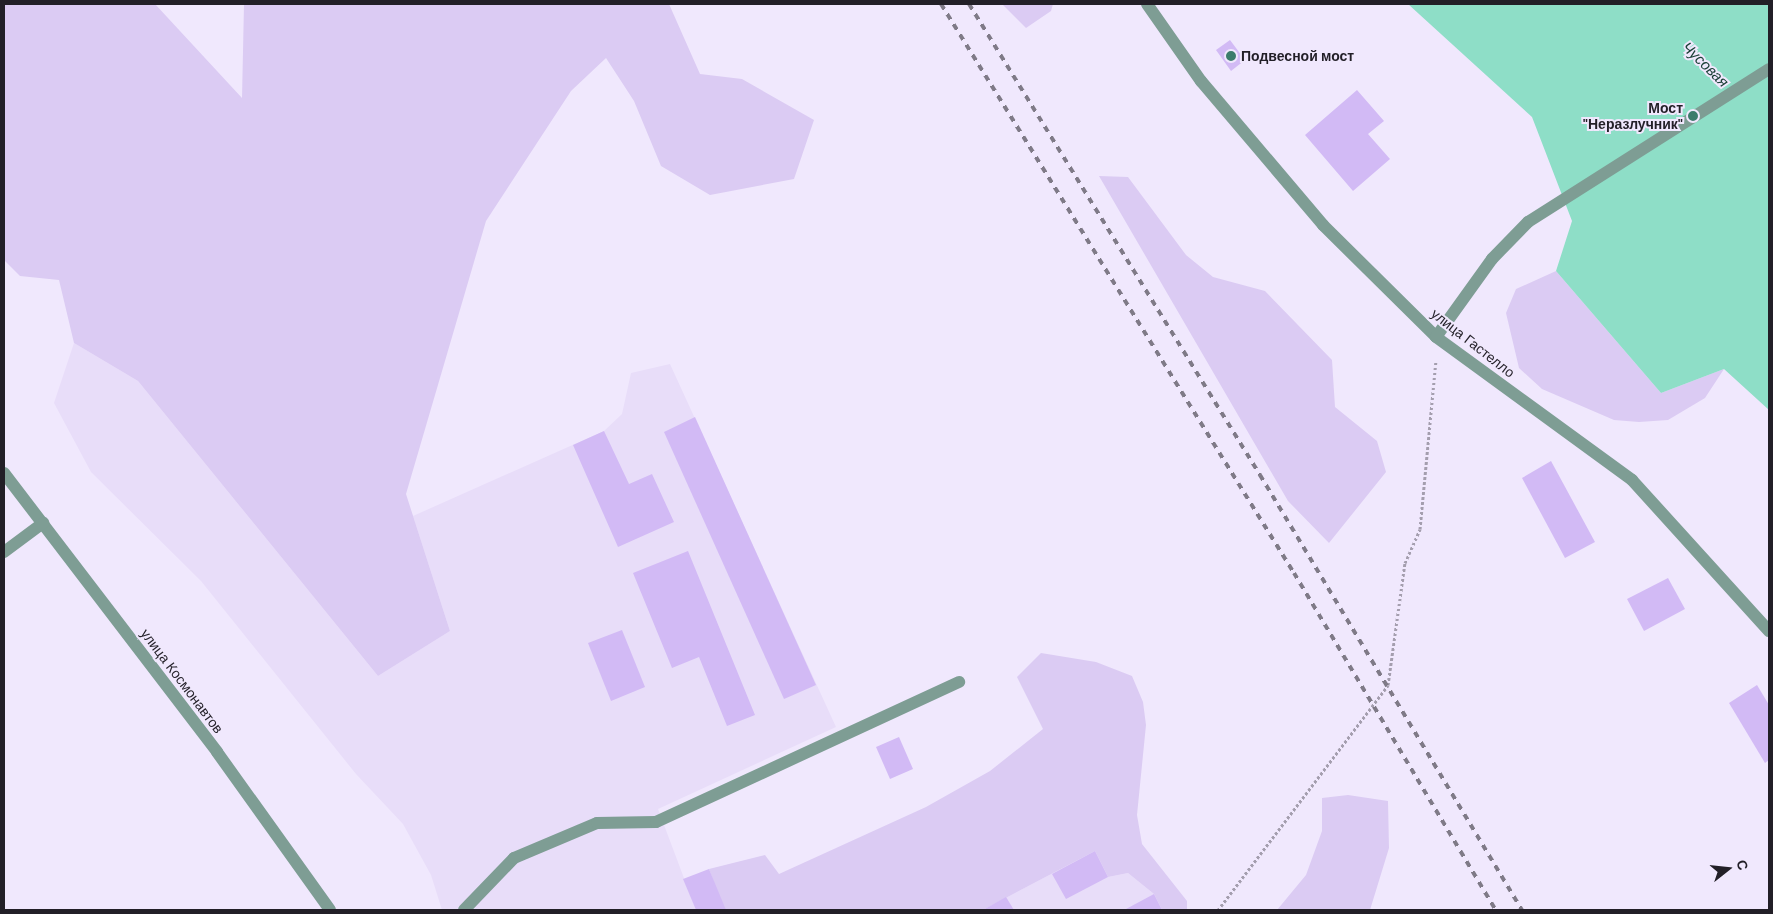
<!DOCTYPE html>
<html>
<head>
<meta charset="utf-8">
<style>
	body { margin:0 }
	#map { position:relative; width:1773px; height:914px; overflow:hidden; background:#f0e8fd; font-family:"DM Sans",sans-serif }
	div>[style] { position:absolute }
	.built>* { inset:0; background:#e8ddf9 }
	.green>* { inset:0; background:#dbcbf3 }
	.water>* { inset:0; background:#8edec7 }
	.building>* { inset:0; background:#d2baf5 }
	.path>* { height:3px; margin-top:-1.5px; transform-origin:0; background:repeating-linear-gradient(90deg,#a49eae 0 2.5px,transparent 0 5px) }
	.minor>* { height:12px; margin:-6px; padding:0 6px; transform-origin:6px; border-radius:6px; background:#7e9d94 }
	.rail>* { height:4px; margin-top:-2px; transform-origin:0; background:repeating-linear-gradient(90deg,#7f7a87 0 6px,transparent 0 12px) }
	.dots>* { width:14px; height:14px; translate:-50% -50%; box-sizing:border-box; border:2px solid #f0e8fd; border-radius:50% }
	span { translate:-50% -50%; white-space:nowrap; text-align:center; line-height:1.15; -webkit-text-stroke:4px #f0e8fd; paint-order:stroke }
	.poi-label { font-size:14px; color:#221f27; font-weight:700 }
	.left { translate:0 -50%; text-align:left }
	.right { translate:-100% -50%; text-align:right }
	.street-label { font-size:14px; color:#221f27 }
	.water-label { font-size:15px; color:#1b4037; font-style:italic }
	.frame { position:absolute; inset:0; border:5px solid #221f27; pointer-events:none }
	.north { position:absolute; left:1703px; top:844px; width:50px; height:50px; -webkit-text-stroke:4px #f0e8fd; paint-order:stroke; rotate:74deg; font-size:14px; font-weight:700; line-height:20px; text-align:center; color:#221f27 }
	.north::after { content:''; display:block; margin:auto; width:18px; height:22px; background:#221f27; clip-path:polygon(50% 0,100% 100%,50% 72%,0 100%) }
</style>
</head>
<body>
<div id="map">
	<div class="built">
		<div style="clip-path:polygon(74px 343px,138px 381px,378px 676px,450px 631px,413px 516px,604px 431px,622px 414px,631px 373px,670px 364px,836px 727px,658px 809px,696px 910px,442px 910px,431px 875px,403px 824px,356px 774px,201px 581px,91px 472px,54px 403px)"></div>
		<div style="clip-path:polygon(1095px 851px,1108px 877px,1128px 873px,1154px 894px,1162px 910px,983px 910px)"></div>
	</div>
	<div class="green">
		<div style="clip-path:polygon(4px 4px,155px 4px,242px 98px,244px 4px,669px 4px,700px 74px,742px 79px,814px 120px,794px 179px,710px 195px,661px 166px,634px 101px,606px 58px,571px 91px,486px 221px,406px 494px,450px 631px,378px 676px,138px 381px,74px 343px,59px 280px,20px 276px,4px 260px)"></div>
		<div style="clip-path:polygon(1002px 4px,1053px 4px,1051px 11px,1026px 28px)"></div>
		<div style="clip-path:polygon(1099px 176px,1128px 177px,1186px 255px,1213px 277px,1265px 291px,1332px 360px,1335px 407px,1377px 441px,1386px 472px,1329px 543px,1288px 501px)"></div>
		<div style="clip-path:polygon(1556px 271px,1661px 393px,1724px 369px,1705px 398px,1668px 420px,1639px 422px,1614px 420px,1542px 389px,1519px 368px,1506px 313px,1516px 289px)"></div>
		<div style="clip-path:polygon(1041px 653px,1096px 662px,1132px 676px,1143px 702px,1146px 725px,1137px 815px,1142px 844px,1187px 901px,1187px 910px,1162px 910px,1154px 894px,1128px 873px,1108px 877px,1095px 851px,983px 910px,724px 910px,709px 869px,765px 855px,779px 874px,926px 807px,990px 771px,1043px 729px,1017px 677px)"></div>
		<div style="clip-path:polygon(1348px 795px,1388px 801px,1389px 848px,1370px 910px,1277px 910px,1306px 875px,1322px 831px,1322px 798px)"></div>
	</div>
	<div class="water">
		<div style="clip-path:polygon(1408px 4px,1769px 4px,1769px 410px,1724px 369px,1661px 393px,1556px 271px,1572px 221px,1532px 117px)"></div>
	</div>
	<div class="building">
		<div style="clip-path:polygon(1230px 40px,1245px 60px,1231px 71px,1216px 50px)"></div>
		<div style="clip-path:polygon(1357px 90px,1384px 121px,1368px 134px,1390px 159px,1353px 191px,1305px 135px)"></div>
		<div style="clip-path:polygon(695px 417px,816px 685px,784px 699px,664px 432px)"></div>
		<div style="clip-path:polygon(604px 431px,629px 484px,652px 474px,674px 522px,618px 547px,573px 445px)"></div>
		<div style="clip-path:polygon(1551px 461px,1595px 542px,1565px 558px,1522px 478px)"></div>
		<div style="clip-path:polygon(688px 551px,755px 715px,727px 726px,699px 657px,672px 668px,633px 573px)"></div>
		<div style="clip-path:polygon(1668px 578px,1685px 609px,1644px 631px,1627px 599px)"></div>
		<div style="clip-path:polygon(622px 630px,645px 687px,611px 701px,588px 643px)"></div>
		<div style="clip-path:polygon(1757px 685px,1769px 705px,1769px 760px,1765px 763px,1729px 703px)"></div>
		<div style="clip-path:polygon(899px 737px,913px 769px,890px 779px,876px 747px)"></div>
		<div style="clip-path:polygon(1095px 851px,1108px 877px,1066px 899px,1052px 874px)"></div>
		<div style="clip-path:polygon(709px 869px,726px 910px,696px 910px,683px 879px)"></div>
		<div style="clip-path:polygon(1154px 894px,1162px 910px,1127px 910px,1126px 909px)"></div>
		<div style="clip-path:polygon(1006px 897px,1014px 910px,983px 910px)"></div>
	</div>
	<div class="path">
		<div style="left:1218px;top:910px;width:282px;rotate:-52.9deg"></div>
		<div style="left:1388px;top:685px;width:123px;rotate:-82.1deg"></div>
		<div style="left:1405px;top:563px;width:37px;rotate:-66deg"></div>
		<div style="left:1420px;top:529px;width:169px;rotate:-84.6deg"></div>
	</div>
	<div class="minor">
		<div style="left:1147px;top:4px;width:94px;rotate:55deg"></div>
		<div style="left:1201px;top:81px;width:189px;rotate:49.7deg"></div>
		<div style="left:1323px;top:225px;width:159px;rotate:44.7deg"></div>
		<div style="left:1436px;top:337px;width:243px;rotate:36.1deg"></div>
		<div style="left:1632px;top:480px;width:204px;rotate:47.8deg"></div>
		<div style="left:1436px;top:337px;width:96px;rotate:-54.3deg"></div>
		<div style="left:1492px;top:259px;width:52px;rotate:-45.8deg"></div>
		<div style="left:1528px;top:222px;width:285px;rotate:-32.4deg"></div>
		<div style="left:4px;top:473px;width:351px;rotate:52.6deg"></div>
		<div style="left:217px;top:752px;width:194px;rotate:54.4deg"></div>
		<div style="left:4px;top:552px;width:49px;rotate:-36.6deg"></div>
		<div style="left:464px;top:910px;width:72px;rotate:-46.1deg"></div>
		<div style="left:514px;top:858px;width:90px;rotate:-22.9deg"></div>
		<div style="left:597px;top:823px;width:59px;rotate:-1deg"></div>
		<div style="left:656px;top:822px;width:334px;rotate:-24.8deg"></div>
	</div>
	<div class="rail">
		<div style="left:941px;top:4px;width:670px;rotate:58.19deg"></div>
		<div style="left:1294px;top:573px;width:393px;rotate:59.1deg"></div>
		<div style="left:969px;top:4px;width:554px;rotate:58.29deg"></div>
		<div style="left:1260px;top:475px;width:508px;rotate:58.94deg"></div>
	</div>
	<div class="dots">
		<div style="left:1231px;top:56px;background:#3c7c6c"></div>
		<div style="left:1693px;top:116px;background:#3c7c6c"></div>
	</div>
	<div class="poi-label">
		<span class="left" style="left:1241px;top:56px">Подвесной мост</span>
		<span class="right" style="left:1683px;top:116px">Мост<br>"Неразлучник"</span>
	</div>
	<div class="street-label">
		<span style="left:1473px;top:343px;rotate:38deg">улица Гастелло</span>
		<span style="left:182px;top:681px;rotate:53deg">улица Космонавтов</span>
	</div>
	<div class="water-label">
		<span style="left:1705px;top:65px;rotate:44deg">Чусовая</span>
	</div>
	<div class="frame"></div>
	<div class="north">С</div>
</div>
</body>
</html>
